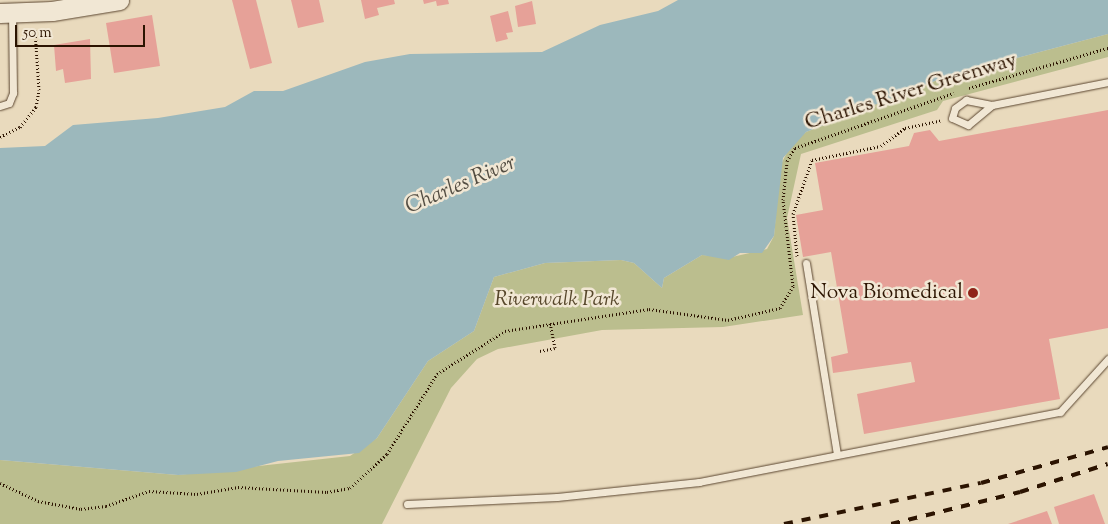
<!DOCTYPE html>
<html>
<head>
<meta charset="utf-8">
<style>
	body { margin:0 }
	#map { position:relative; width:1108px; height:524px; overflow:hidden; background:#e9dabd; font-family:"Sorts Mill Goudy",serif }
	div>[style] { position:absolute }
	.green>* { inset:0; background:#bbbe8e }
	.water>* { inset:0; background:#9cb8bc }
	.building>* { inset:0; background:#e6a198 }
	.path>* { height:3px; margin-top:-1.5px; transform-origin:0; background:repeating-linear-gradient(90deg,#2c1401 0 1px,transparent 0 3.5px) }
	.roads { filter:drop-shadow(0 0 1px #5b4630) drop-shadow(0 0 1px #5b4630) }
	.lane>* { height:7px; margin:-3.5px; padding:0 3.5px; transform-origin:3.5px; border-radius:3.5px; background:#f1e7d4 }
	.secondary>* { height:19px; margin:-9.5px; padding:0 9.5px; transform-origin:9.5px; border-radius:9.5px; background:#f1e7d4 }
	.rail>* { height:4px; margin-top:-2px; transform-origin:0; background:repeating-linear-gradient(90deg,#2c1401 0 9px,transparent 0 18px) }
	.dots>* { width:14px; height:14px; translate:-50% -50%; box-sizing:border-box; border:2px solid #f1e7d4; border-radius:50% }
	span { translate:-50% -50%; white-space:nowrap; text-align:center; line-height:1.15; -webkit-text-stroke:5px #f1e7d4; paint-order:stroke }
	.street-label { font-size:21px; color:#2c1401 }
	.poi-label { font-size:21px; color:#2c1401 }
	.right { translate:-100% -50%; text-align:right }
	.park-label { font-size:21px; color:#57472b; font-style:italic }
	.water-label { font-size:22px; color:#534d42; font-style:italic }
	.scale { position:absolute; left:15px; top:25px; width:130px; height:22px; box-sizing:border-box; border:2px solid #2c1401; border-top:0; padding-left:6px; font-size:15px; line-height:18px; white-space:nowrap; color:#2c1401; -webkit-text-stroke:4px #f1e7d4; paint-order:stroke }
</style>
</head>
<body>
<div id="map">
	<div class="green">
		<div style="clip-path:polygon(1108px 34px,1108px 57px,943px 101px,937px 110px,801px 154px,787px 218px,803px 315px,723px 327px,602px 330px,498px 349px,477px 359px,451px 388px,382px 524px,0 524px,0 460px,178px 475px,350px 456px,377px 438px,428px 361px,474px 331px,494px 277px,545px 263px,621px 260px,634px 263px,662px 288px,664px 278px,702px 255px,732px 257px,767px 249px,774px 236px,780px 166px,792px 143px,806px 132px,945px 77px)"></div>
	</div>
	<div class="water">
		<div style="clip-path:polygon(678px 0,1108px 0,1108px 34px,945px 77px,806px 132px,783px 158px,774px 236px,762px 253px,740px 253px,729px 260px,702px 255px,664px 278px,662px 288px,634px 263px,621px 260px,545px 263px,494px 277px,474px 331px,428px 361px,377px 438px,359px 453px,278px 461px,236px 472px,178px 475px,0 460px,0 148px,45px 146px,73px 125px,158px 118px,225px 107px,254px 91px,283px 91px,365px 62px,410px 54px,542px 52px,600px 25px,658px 11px)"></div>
	</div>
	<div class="building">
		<div style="clip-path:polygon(232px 0,256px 0,272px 63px,250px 69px)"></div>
		<div style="clip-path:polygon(291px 0,319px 0,324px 22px,298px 28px)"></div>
		<div style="clip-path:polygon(361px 0,394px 0,395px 4px,377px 8px,379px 15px,365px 19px)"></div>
		<div style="clip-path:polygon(423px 0,448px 0,449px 4px,437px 6px,436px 1px,424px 4px)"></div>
		<div style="clip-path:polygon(532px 1px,536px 24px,518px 27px,515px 6px)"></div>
		<div style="clip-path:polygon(508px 11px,513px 32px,506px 33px,508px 39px,496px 42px,490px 16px)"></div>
		<div style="clip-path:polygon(152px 15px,160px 66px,114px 73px,106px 23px)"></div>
		<div style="clip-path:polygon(90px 39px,91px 79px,65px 83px,63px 69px,56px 71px,54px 45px)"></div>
		<div style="clip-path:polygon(1108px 110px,1108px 328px,1049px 339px,1060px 399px,864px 434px,857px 394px,915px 382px,911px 362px,833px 373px,831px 357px,848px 353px,831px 252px,803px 257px,796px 215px,823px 210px,815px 163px,909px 146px,914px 133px,930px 130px,939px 141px)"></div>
		<div style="clip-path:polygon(1094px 494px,1105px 524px,1059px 524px,1054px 507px)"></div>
		<div style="clip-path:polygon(1047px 511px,1052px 524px,1008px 524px)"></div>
	</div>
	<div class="path">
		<div style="left:969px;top:88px;width:145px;rotate:-16.1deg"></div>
		<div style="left:0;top:137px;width:22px;rotate:-27deg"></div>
		<div style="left:20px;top:127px;width:26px;rotate:-51deg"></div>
		<div style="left:36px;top:107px;width:17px;rotate:-80deg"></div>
		<div style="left:39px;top:90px;width:61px;rotate:-93.8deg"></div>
		<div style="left:797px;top:256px;width:42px;rotate:-95.4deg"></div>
		<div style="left:793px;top:214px;width:57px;rotate:-70.6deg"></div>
		<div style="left:812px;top:160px;width:70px;rotate:-11.5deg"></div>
		<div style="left:881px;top:146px;width:30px;rotate:-37deg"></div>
		<div style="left:905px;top:128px;width:38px;rotate:-12deg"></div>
		<div style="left:540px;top:351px;width:15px;rotate:-11deg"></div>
		<div style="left:555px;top:348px;width:26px;rotate:-101deg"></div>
		<div style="left:0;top:483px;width:42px;rotate:25.3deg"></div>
		<div style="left:38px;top:501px;width:44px;rotate:10.5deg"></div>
		<div style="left:81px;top:509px;width:25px;rotate:-7deg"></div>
		<div style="left:106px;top:506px;width:46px;rotate:-19.2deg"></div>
		<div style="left:149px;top:491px;width:48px;rotate:3.6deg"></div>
		<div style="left:197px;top:494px;width:42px;rotate:-9.7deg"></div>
		<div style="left:238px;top:487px;width:89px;rotate:3.2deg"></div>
		<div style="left:327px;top:492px;width:23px;rotate:-10deg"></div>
		<div style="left:350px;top:488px;width:50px;rotate:-42.6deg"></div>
		<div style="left:387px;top:454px;width:94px;rotate:-58deg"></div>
		<div style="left:437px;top:374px;width:80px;rotate:-32.3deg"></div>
		<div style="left:505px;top:331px;width:146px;rotate:-8.7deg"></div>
		<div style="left:649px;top:309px;width:80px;rotate:7.9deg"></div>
		<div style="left:728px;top:320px;width:53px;rotate:-13deg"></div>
		<div style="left:780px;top:308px;width:26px;rotate:-59deg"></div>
		<div style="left:793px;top:286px;width:87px;rotate:-96.6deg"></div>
		<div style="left:783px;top:200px;width:39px;rotate:-84deg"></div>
		<div style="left:787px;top:161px;width:15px;rotate:-58deg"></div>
		<div style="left:795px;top:148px;width:168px;rotate:-19.1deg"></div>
	</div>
	<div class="roads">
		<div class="lane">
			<div style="left:992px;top:105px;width:31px;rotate:140deg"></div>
			<div style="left:968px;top:125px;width:17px;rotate:-156deg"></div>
			<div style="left:952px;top:118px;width:10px;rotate:-73deg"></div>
			<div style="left:955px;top:108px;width:14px;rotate:-36deg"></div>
			<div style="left:966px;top:100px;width:26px;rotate:11deg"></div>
			<div style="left:992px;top:105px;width:118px;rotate:-11.2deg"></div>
			<div style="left:0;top:106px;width:9px;rotate:-18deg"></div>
			<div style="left:9px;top:103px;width:11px;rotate:-68deg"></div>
			<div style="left:13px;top:93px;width:79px;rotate:-90.7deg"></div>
			<div style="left:806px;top:263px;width:194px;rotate:80.8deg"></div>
			<div style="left:407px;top:504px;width:150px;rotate:-2.7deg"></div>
			<div style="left:557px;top:497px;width:143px;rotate:-6deg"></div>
			<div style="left:699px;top:482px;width:368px;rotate:-11deg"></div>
			<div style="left:1060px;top:412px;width:72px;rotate:-47.8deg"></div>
		</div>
		<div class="secondary">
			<div style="left:0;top:13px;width:52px;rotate:-2.2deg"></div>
			<div style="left:52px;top:11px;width:68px;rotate:-9.3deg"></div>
		</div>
	</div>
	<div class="rail">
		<div style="left:784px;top:524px;width:201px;rotate:-11.8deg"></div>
		<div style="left:981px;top:483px;width:132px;rotate:-15.8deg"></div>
		<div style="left:891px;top:524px;width:133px;rotate:-13.9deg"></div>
		<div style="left:1020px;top:492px;width:92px;rotate:-17.7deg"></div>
	</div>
	<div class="dots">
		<div style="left:973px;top:293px;background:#8f2418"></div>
	</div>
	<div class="street-label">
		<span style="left:911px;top:92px;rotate:-17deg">Charles River Greenway</span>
	</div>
	<div class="poi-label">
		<span class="right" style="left:963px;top:293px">Nova Biomedical</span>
	</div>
	<div class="park-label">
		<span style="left:557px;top:300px">Riverwalk Park</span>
	</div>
	<div class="water-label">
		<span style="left:461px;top:186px;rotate:-23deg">Charles River</span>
	</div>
	<div class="scale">50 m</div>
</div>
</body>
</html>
